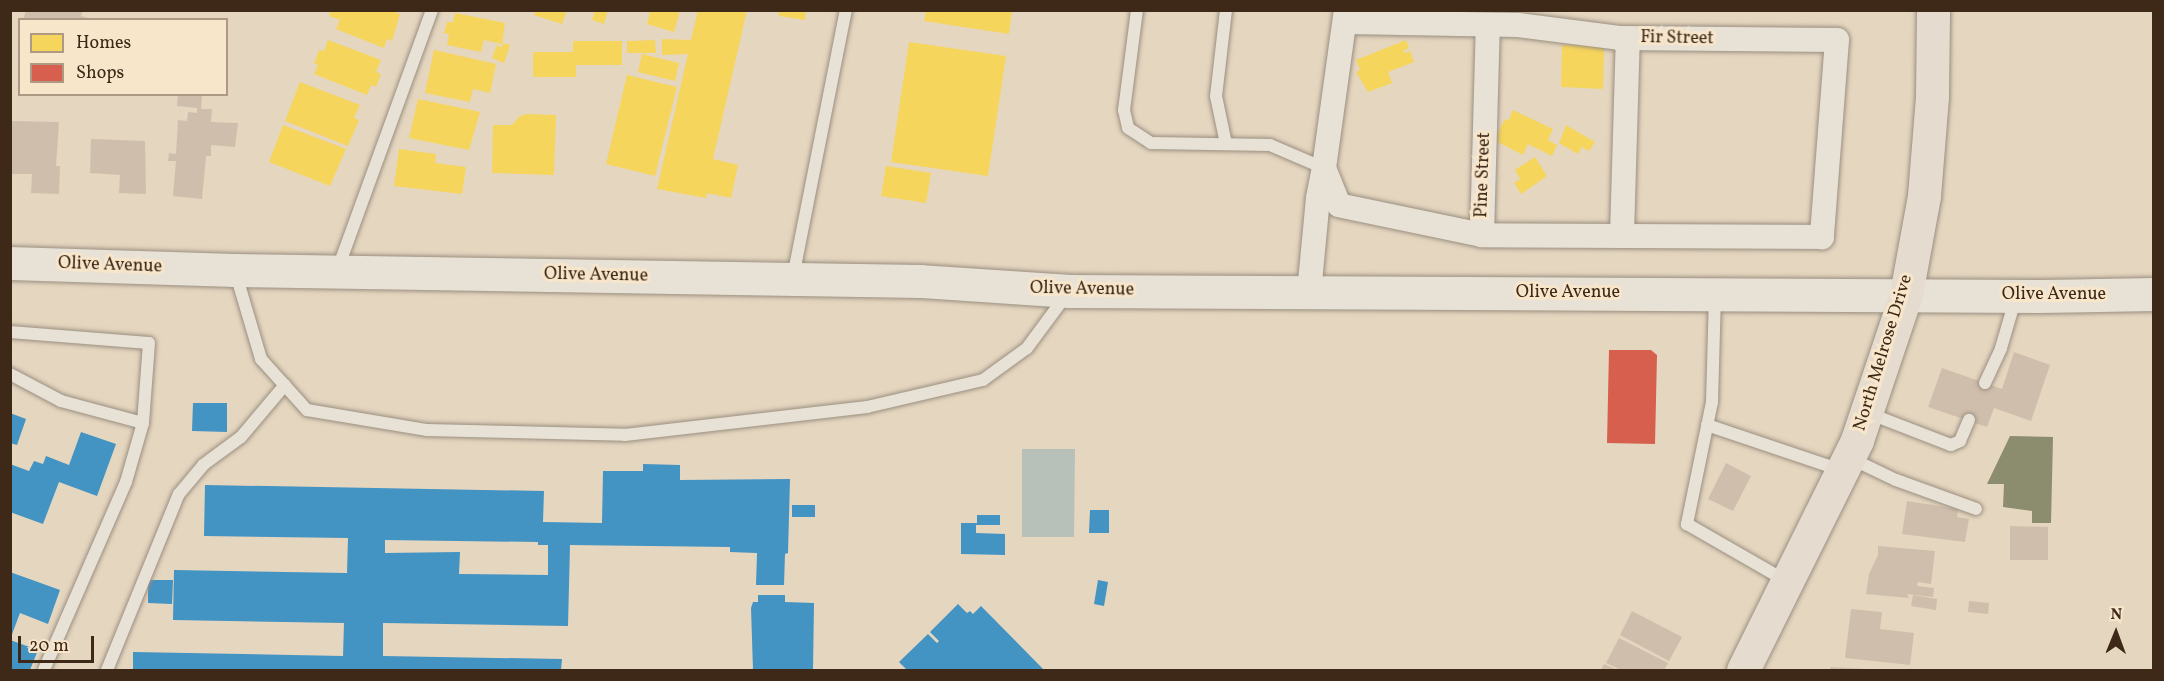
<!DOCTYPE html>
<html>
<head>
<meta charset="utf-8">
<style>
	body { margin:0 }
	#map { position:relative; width:2164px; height:681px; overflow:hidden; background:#e5d6bf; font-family:Vollkorn,serif }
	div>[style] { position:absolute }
	.water>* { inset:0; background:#b7c0b9 }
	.homes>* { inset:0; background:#f6d55c }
	.shops>* { inset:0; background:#d6604d }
	.schools>* { inset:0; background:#4393c3 }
	.industry>* { inset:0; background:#8c8c6e }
	.building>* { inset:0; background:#d0beac }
	.roads { filter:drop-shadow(0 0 2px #9a8f80) drop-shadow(0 0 2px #9a8f80) }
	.service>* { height:12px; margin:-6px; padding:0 6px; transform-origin:6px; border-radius:6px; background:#e8e1d6 }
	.minor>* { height:24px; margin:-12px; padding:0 12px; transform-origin:12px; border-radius:12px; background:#e8e1d6 }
	.secondary>* { height:33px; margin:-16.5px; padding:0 16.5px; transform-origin:16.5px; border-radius:16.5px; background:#e8e1d6 }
	.primary>* { height:33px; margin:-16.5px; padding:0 16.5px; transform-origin:16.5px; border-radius:16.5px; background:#e5dccf }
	span { translate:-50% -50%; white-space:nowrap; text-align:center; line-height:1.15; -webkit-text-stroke:6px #f8e6cb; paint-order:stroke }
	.street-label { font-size:18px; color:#3e2919 }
	.frame { position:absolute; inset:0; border:12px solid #3e2919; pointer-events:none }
	.legend { position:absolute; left:18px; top:18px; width:210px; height:78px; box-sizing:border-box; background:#f8e6cb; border:2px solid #ae9a84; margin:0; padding:8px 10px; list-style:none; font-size:18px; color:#3e2919 }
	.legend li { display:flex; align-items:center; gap:12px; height:30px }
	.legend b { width:30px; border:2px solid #ae9a84 }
	.north { position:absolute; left:2086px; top:603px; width:60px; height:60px; -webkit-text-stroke:4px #f8e6cb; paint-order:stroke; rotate:1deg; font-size:16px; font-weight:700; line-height:24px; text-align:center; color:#3e2919 }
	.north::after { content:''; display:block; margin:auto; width:21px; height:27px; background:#3e2919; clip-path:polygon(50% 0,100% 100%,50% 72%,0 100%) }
	.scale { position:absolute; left:18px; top:636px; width:76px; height:27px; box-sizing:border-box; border:3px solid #3e2919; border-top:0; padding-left:8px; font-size:18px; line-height:21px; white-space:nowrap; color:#3e2919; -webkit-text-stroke:4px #f8e6cb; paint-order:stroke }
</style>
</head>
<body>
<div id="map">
	<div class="water">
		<div style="clip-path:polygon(1022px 449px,1075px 449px,1074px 537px,1022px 537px)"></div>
	</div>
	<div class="homes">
		<div style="clip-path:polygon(331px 10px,390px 10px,400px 14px,392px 41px,387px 39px,384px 48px,336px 29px,340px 20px,329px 16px)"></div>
		<div style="clip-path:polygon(535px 10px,567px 10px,562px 24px,534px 15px)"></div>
		<div style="clip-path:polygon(595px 10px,608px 10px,604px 24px,592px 20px)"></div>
		<div style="clip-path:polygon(645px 10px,680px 10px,674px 32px,647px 24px,650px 13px)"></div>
		<div style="clip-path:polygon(698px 10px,747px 10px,713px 159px,738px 165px,731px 198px,707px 193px,706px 198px,657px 189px,688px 54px,662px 55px,662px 39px,691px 40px)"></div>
		<div style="clip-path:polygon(779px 10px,806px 10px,805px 20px,779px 16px)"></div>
		<div style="clip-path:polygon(926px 10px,1012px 10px,1009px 34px,924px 21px)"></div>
		<div style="clip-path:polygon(455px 13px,505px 23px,502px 44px,484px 40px,481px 52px,447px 45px,449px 34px,444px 33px,447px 22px,453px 22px)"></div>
		<div style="clip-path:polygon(328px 40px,381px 60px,376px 72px,381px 74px,376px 87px,371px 85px,367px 95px,314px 74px,318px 65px,314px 63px,319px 50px,324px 51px)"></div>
		<div style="clip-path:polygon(655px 40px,656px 53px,627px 53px,627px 41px)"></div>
		<div style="clip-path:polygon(1406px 40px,1409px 48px,1403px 51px,1404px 53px,1410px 51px,1414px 62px,1388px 72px,1392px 83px,1368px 92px,1356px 72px,1360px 70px,1356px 60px)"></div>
		<div style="clip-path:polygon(573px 41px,622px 41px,622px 65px,576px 65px,576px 77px,533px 77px,533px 52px,573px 52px)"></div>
		<div style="clip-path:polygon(909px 42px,1006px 56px,988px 176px,891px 162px)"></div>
		<div style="clip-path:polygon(503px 43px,510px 45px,504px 63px,492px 58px,497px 45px,501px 48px)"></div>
		<div style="clip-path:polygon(1562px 45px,1604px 46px,1603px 89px,1561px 87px)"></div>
		<div style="clip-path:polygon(434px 50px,496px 64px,490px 93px,473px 89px,470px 102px,425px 93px)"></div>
		<div style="clip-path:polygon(642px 54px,679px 63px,675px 81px,638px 72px)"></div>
		<div style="clip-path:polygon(627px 75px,677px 87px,655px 176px,606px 164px)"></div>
		<div style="clip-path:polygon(300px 82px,360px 105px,354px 118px,359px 120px,348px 146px,285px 121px)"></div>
		<div style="clip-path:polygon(418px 99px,480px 112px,469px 150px,409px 138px)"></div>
		<div style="clip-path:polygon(1513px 110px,1553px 129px,1548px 140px,1557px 145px,1552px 156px,1528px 144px,1523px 155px,1496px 141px,1498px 139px,1492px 136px,1495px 130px,1501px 133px,1499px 130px,1505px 119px,1508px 121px)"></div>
		<div style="clip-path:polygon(527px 114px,556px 115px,554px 175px,492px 173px,493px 125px,512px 125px,520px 116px)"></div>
		<div style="clip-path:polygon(283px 125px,346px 149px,330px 186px,269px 162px)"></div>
		<div style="clip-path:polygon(1566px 125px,1595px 142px,1589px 151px,1582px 147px,1578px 154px,1559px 143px)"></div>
		<div style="clip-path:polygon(399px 149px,436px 154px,435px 163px,466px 167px,462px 194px,394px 186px)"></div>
		<div style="clip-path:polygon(1535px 157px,1547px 176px,1521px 194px,1514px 183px,1520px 179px,1515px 170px)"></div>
		<div style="clip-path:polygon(886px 166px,931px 173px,926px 203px,881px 196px)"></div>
	</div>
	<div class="shops">
		<div style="clip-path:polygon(1609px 350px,1651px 350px,1657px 355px,1655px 444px,1607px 443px)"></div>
	</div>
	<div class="schools">
		<div style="clip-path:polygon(193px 403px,227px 403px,227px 432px,192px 431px)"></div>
		<div style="clip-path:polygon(10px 413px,26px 419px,17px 445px,10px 443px)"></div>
		<div style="clip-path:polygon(81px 432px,116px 444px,97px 496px,59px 482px,43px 524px,10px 512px,10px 464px,29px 471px,34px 461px,43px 464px,46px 456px,69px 465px)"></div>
		<div style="clip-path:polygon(evenodd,643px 464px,680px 465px,680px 480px,790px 479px,788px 553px,785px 554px,784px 585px,756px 585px,757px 553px,730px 552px,730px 547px,570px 545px,568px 626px,383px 623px,383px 656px,562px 659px,561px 670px,133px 670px,133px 652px,343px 656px,344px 623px,173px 620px,174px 570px,347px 573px,348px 538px,204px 536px,205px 485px,544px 491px,543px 522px,602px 523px,603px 471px,643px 471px,643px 464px,385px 540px,538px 542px,538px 545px,548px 545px,548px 575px,459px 574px,460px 552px,385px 553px,385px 540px)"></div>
		<div style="clip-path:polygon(792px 505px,815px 505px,815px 517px,792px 517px)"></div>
		<div style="clip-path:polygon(1090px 510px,1109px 510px,1109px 533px,1089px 533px)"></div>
		<div style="clip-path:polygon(977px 515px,1000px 515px,1000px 525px,976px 525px,976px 533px,1005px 534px,1005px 555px,961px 554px,961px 523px,977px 523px)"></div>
		<div style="clip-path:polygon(10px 572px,60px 590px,48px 624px,20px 613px,11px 637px)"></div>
		<div style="clip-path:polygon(148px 580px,173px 580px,172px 604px,148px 603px)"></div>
		<div style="clip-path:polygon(1098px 580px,1108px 582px,1104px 606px,1094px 604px)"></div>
		<div style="clip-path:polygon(758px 595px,785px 595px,785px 602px,814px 603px,813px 670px,753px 670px,751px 608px,753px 602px,758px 602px)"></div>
		<div style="clip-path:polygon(958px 604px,967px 613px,970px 611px,973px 614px,981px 606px,1044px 670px,907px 670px,899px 662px,928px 634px,937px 643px,939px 641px,930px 632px)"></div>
		<div style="clip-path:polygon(10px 640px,38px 650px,30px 670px,10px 670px)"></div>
	</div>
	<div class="industry">
		<div style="clip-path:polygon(2010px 436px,2053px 437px,2051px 523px,2032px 523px,2032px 511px,2003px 507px,2004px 484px,1987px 484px)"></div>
	</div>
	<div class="building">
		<div style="clip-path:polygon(26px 10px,83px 10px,81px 16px,92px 19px,23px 20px)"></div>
		<div style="clip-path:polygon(178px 94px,202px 95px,201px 109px,212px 109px,211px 122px,238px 123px,235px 147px,211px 145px,211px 156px,206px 156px,202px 199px,173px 196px,176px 161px,168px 161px,169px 153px,176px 154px,178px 120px,187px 121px,188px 112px,197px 113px,197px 108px,177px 106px)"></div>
		<div style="clip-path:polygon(10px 121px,59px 122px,56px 166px,60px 166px,59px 194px,31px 193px,32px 174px,10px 174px)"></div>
		<div style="clip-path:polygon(91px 139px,145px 141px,146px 194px,119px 193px,120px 175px,90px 173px)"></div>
		<div style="clip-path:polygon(2014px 352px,2050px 365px,2031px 421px,1994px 408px,1987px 427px,1928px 407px,1942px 368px,2002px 389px)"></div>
		<div style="clip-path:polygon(1726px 463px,1751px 476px,1733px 511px,1708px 499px)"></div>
		<div style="clip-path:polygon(1907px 501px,1958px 509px,1957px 517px,1969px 519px,1965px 542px,1902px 534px)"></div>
		<div style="clip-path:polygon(2010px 526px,2048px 527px,2048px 560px,2010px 560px)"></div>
		<div style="clip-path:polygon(1878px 546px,1935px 551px,1931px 584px,1918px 582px,1917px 586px,1934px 588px,1933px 597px,1907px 594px,1909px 598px,1866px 594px,1869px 574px,1878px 555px)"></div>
		<div style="clip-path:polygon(1913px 595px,1937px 599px,1936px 610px,1911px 606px)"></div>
		<div style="clip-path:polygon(1969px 601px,1989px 603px,1988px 614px,1968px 612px)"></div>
		<div style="clip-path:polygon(1851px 609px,1882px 612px,1880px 629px,1914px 633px,1910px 665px,1845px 658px)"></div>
		<div style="clip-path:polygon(1632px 611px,1682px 637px,1669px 661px,1620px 635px)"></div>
		<div style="clip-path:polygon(1619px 638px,1668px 663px,1664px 670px,1621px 670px,1606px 663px)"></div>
		<div style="clip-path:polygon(1604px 664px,1617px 670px,1601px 670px)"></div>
		<div style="clip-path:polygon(1831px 667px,1866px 669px,1866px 670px,1829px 670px)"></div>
	</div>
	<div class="roads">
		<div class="service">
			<div style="left:1137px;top:10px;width:101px;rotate:97.4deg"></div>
			<div style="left:1124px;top:110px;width:18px;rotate:77deg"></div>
			<div style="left:1128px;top:128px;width:27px;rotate:33deg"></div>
			<div style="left:1151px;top:143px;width:119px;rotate:1deg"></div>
			<div style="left:1270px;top:145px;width:59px;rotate:23.1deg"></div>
			<div style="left:1226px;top:10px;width:87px;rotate:96.6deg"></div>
			<div style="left:1216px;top:96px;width:49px;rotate:78.2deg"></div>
			<div style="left:235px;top:271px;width:92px;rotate:73.5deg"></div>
			<div style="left:261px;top:359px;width:69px;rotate:48deg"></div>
			<div style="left:307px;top:410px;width:122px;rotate:9.5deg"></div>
			<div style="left:427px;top:430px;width:198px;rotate:1.4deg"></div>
			<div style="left:625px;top:435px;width:244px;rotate:-6.6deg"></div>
			<div style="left:867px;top:407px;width:119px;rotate:-13.1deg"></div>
			<div style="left:983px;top:380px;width:54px;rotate:-36deg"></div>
			<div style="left:1027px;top:348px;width:67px;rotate:-53.5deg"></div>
			<div style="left:337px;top:271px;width:278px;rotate:-70deg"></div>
			<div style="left:793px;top:277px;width:272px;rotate:-78.8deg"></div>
			<div style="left:1715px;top:295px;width:107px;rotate:91.6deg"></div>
			<div style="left:1712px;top:402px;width:125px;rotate:101.6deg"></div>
			<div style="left:1687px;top:524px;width:114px;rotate:29.9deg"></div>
			<div style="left:10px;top:332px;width:139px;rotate:4.5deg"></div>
			<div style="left:149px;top:343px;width:80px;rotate:94.3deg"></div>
			<div style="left:143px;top:423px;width:61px;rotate:106.1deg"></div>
			<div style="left:126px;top:482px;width:205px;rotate:113.6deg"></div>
			<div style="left:10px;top:374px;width:58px;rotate:27.9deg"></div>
			<div style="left:61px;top:401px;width:85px;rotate:15deg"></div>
			<div style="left:1985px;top:383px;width:38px;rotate:-65deg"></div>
			<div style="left:2001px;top:348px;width:53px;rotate:-73.6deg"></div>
			<div style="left:1868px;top:413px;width:89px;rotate:21.1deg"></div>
			<div style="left:1951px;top:445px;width:10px;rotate:-24deg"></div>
			<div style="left:1960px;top:441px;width:23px;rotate:-67deg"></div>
			<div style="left:1707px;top:425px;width:141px;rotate:18.6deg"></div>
			<div style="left:1850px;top:458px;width:51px;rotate:25.6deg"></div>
			<div style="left:1896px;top:480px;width:85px;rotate:19.9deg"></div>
			<div style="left:107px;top:670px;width:190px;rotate:-67.8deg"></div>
			<div style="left:179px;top:494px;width:38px;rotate:-50deg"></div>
			<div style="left:203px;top:465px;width:47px;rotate:-36.4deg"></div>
			<div style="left:241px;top:437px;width:68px;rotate:-49.8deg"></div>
		</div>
		<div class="minor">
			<div style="left:1346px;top:22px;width:172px;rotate:1deg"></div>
			<div style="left:1518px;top:25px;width:102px;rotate:7.3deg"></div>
			<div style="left:1619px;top:38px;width:218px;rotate:0.5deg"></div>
			<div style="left:1837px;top:40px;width:198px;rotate:94.4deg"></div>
			<div style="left:1822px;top:237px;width:340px;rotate:-179.7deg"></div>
			<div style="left:1482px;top:235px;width:146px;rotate:-168.2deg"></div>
			<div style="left:1339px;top:205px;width:40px;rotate:-112deg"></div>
			<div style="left:1324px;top:168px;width:160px;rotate:-82.1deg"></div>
			<div style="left:1482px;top:235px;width:209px;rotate:-88.4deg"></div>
			<div style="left:1622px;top:235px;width:197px;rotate:-88.3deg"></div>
			<div style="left:1309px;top:293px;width:95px;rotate:-84.6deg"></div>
			<div style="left:1318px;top:198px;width:31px;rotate:-79deg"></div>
		</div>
		<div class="secondary">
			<div style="left:10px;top:263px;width:225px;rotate:1.8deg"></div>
			<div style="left:235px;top:270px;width:685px;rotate:0.92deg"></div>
			<div style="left:920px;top:281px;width:149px;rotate:3.8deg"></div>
			<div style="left:1069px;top:291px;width:969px;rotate:0.3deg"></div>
			<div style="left:2038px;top:296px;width:116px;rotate:-1deg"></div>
		</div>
		<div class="primary">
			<div style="left:1743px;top:670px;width:257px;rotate:-63.6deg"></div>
			<div style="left:1857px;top:440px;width:154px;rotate:-71.4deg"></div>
			<div style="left:1906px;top:294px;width:100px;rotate:-79.6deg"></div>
			<div style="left:1924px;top:196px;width:100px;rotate:-85.4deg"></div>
			<div style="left:1932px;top:96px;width:86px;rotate:-89.3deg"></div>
		</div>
	</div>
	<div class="street-label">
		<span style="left:1677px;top:39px;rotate:1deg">Fir Street</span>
		<span style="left:1484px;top:175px;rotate:-88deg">Pine Street</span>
		<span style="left:110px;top:266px;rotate:2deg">Olive Avenue</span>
		<span style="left:596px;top:276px;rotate:1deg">Olive Avenue</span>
		<span style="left:1082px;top:290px;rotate:1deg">Olive Avenue</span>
		<span style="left:1568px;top:293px">Olive Avenue</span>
		<span style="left:2054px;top:295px">Olive Avenue</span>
		<span style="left:1884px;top:353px;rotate:-73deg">North Melrose Drive</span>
	</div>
	<div class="frame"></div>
	<ul class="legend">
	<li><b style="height:16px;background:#f6d55c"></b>Homes</li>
	<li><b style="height:16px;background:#d6604d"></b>Shops</li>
	</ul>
	<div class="north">N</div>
	<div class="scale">20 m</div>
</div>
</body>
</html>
